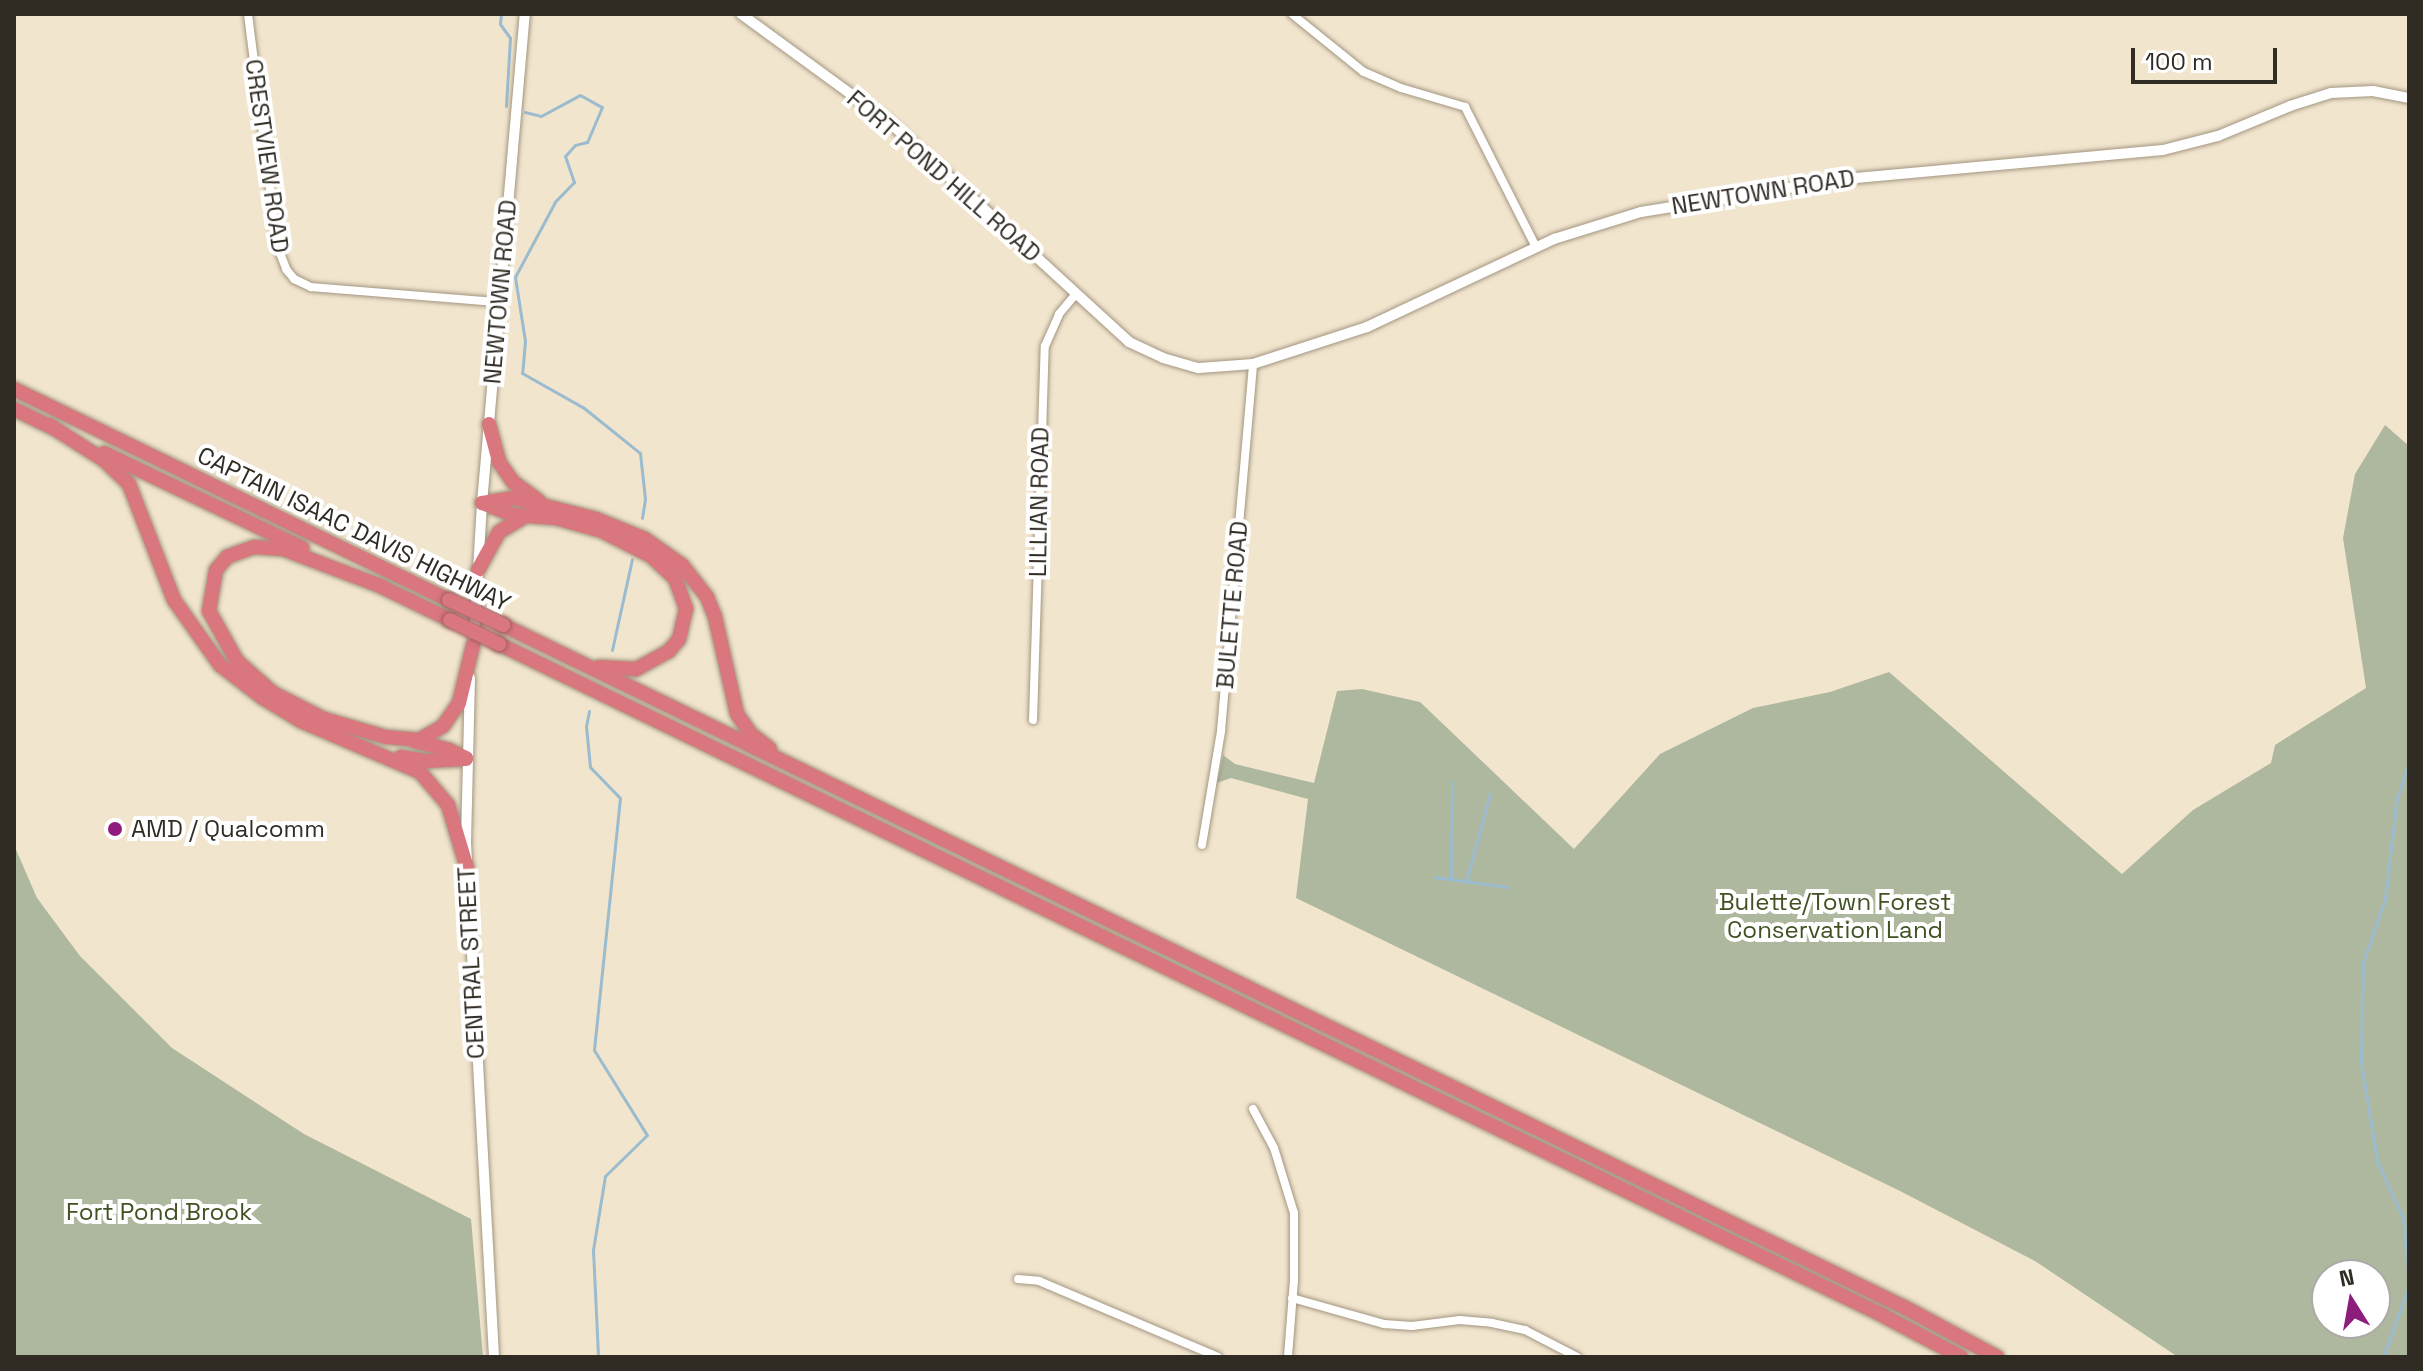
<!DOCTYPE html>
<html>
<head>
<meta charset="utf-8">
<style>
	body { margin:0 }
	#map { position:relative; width:2423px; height:1371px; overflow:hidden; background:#f2e5ce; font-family:"Space Grotesk",sans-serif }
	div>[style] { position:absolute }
	.green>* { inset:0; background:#adb89f }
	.stream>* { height:3px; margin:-1.5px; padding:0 1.5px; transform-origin:1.5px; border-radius:1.5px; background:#9bbccf }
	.roads { filter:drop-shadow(0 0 2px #a39681) drop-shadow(0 0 2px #a39681) }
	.minor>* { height:8px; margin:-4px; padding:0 4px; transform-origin:4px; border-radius:4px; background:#fff }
	.tertiary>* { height:10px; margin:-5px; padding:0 5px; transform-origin:5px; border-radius:5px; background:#fff }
	.motorway>* { height:14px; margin:-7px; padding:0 7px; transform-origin:7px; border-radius:7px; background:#d9767e }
	.bridges { filter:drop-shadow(0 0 2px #9e5c5e) drop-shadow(0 0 2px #9e5c5e) }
	.motorway-bridge>* { height:14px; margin:-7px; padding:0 7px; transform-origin:7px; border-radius:7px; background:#d9767e }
	.dots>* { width:22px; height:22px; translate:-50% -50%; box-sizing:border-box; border:4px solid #fff; border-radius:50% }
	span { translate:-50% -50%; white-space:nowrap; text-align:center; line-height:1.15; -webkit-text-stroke:8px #fff; paint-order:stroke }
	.street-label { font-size:24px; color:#302b23 }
	.poi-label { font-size:24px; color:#302b23 }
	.left { translate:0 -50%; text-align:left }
	.park-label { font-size:24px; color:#405222 }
	.frame { position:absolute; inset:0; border:16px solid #302b23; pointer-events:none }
	.north { position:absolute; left:2311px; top:1259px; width:80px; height:80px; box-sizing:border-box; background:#fff; border:2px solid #acaaa7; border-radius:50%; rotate:349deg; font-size:22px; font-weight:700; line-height:32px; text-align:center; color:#302b23 }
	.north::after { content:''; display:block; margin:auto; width:28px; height:36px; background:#8d1c7d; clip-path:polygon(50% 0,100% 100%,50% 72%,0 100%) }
	.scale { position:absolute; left:2131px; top:48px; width:146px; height:36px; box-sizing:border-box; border:4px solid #302b23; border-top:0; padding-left:10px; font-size:24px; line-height:28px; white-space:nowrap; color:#302b23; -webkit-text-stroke:6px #fff; paint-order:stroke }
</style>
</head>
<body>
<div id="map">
	<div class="green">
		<div style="clip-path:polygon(evenodd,2385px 425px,2409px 446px,2409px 1357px,2178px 1357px,2035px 1261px,1900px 1191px,1296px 898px,1308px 799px,1231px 778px,1217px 783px,1223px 755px,1235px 764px,1314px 783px,1337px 691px,1362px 689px,1420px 702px,1574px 849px,1660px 754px,1753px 708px,1830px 692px,1889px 672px,2122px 874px,2193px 810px,2271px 763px,2275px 745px,2366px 688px,2343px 538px,2355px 474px,2385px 425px,2327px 1275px,2375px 1275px,2375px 1323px,2327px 1323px,2327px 1275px)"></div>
		<div style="clip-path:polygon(14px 845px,37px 898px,80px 956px,172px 1048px,304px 1134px,471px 1219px,483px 1357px,14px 1357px)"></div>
	</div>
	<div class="stream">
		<div style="left:501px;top:14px;width:10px;rotate:96deg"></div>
		<div style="left:500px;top:24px;width:17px;rotate:54deg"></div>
		<div style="left:510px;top:38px;width:68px;rotate:93.4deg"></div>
		<div style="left:525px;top:112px;width:16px;rotate:14deg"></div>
		<div style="left:541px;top:116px;width:44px;rotate:-28.3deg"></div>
		<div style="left:580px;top:95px;width:25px;rotate:29deg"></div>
		<div style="left:602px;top:107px;width:38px;rotate:113deg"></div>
		<div style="left:587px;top:142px;width:12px;rotate:166deg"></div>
		<div style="left:575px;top:145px;width:15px;rotate:132deg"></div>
		<div style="left:565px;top:156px;width:28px;rotate:71deg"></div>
		<div style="left:574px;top:182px;width:28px;rotate:134deg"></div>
		<div style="left:555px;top:202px;width:85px;rotate:118.1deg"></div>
		<div style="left:515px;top:277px;width:65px;rotate:81.1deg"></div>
		<div style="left:525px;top:341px;width:32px;rotate:95deg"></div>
		<div style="left:522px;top:373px;width:71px;rotate:29.4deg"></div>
		<div style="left:584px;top:408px;width:72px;rotate:38.8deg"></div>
		<div style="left:640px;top:453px;width:46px;rotate:83.8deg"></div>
		<div style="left:645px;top:499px;width:19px;rotate:99deg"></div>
		<div style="left:612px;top:650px;width:93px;rotate:-77.6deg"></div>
		<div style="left:589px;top:711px;width:15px;rotate:101deg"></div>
		<div style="left:586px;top:726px;width:41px;rotate:84.4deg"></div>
		<div style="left:590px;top:767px;width:43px;rotate:45.9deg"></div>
		<div style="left:620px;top:798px;width:253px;rotate:95.9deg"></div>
		<div style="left:594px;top:1050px;width:100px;rotate:58.1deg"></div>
		<div style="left:647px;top:1135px;width:59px;rotate:135.7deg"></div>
		<div style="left:605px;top:1176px;width:75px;rotate:99.2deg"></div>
		<div style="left:593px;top:1250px;width:107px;rotate:87.3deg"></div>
		<div style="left:2409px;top:763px;width:36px;rotate:109deg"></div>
		<div style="left:2397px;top:797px;width:103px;rotate:96.7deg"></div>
		<div style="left:2385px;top:899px;width:67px;rotate:109.2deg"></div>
		<div style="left:2363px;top:962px;width:99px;rotate:91.2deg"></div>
		<div style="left:2361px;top:1061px;width:101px;rotate:80.9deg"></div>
		<div style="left:2377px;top:1161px;width:63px;rotate:65.5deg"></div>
		<div style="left:2403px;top:1218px;width:62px;rotate:84.5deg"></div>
		<div style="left:1435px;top:877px;width:73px;rotate:7.9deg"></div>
		<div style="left:1451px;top:879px;width:97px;rotate:-89.4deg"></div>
		<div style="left:1466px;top:882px;width:92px;rotate:-74.9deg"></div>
		<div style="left:2383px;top:1357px;width:76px;rotate:-69.9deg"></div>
	</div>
	<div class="roads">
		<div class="minor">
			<div style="left:248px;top:14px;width:233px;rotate:82.8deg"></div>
			<div style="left:277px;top:245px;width:26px;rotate:69deg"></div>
			<div style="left:286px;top:269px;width:13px;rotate:51deg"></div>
			<div style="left:294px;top:279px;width:19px;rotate:25deg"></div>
			<div style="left:311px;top:287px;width:188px;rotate:4.6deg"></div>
			<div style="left:1292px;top:14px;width:92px;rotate:38.9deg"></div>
			<div style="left:1364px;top:72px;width:40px;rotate:23.4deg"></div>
			<div style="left:1401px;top:88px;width:67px;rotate:16.5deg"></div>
			<div style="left:1465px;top:107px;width:157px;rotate:63.1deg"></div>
			<div style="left:1033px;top:720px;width:374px;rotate:-88.2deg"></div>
			<div style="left:1045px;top:346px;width:35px;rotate:-66deg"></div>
			<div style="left:1059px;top:314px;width:26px;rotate:-50deg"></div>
			<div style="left:1202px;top:845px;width:116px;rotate:-80.5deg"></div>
			<div style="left:1221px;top:731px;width:368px;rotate:-85deg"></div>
			<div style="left:1253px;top:1109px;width:44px;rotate:61.7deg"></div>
			<div style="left:1274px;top:1148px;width:68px;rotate:72.9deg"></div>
			<div style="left:1294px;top:1213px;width:67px;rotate:90deg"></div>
			<div style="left:1294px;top:1280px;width:77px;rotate:94.5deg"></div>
			<div style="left:1018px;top:1279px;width:21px;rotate:5deg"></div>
			<div style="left:1039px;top:1281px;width:194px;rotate:23deg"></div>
			<div style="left:1292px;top:1298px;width:96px;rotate:15.8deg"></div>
			<div style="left:1384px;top:1324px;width:28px;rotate:4deg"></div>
			<div style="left:1412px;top:1326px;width:48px;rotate:-7.1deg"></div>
			<div style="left:1460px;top:1320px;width:32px;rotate:5deg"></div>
			<div style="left:1492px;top:1323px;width:34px;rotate:12deg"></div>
			<div style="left:1525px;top:1330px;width:59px;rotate:27.4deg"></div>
		</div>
		<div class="tertiary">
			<div style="left:741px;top:14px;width:182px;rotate:36.1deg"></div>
			<div style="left:888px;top:121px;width:327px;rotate:42.5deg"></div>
			<div style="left:1129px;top:342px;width:38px;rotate:25deg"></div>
			<div style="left:1163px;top:358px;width:37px;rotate:16deg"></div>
			<div style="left:1199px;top:368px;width:54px;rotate:-4.2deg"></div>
			<div style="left:1253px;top:364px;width:120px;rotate:-18deg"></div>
			<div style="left:1367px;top:327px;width:207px;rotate:-25.2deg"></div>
			<div style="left:1554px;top:239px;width:91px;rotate:-17.2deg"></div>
			<div style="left:1641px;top:212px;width:207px;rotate:-9.2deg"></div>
			<div style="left:1845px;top:179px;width:319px;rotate:-5.2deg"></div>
			<div style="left:2163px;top:150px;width:57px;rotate:-14.3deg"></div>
			<div style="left:2218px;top:136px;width:78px;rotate:-22.6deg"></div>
			<div style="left:2290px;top:106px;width:43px;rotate:-17.6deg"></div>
			<div style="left:2331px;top:93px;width:42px;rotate:-2.7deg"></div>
			<div style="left:2373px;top:91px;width:37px;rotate:11deg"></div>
			<div style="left:474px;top:638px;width:135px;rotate:-86.6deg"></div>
			<div style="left:482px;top:503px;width:491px;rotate:-85deg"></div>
			<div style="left:470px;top:678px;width:165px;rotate:91.4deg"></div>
			<div style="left:466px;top:843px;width:515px;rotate:86.88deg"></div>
		</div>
		<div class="motorway">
			<div style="left:14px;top:389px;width:483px;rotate:25.9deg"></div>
			<div style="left:14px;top:409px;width:48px;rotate:26deg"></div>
			<div style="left:489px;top:424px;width:39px;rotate:75deg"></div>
			<div style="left:499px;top:462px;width:24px;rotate:55deg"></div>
			<div style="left:513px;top:482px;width:32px;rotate:36deg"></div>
			<div style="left:49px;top:425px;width:65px;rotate:32.5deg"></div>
			<div style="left:104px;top:460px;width:35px;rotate:44deg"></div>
			<div style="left:129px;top:484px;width:124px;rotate:68.8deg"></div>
			<div style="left:174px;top:600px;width:80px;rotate:54.7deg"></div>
			<div style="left:220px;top:665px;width:54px;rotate:37.5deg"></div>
			<div style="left:263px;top:698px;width:44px;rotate:31.2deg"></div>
			<div style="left:301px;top:721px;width:129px;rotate:23.2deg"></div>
			<div style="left:420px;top:772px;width:43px;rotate:49.7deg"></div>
			<div style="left:448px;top:805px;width:66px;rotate:73.2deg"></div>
			<div style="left:104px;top:453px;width:220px;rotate:25.6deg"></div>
			<div style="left:482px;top:503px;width:32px;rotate:-9deg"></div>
			<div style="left:514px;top:498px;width:85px;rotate:14.4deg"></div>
			<div style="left:596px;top:519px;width:53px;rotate:22.2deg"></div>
			<div style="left:645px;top:539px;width:45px;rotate:35.1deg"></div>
			<div style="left:682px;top:565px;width:41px;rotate:52deg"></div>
			<div style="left:707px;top:597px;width:22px;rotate:68deg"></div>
			<div style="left:715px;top:617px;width:99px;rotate:77.2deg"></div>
			<div style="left:737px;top:714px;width:24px;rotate:55deg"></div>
			<div style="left:751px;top:734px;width:24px;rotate:38deg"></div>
			<div style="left:482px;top:503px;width:34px;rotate:21deg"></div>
			<div style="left:514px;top:515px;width:42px;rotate:4.1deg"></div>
			<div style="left:556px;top:518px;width:48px;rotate:15.8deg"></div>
			<div style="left:602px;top:531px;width:55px;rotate:27deg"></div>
			<div style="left:651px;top:556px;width:33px;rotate:43deg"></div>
			<div style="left:675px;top:578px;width:33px;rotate:70deg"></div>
			<div style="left:686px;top:609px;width:31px;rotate:103deg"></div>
			<div style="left:679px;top:639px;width:16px;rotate:130deg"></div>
			<div style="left:669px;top:651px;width:38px;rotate:151deg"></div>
			<div style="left:636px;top:669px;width:37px;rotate:-177deg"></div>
			<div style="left:478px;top:570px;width:43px;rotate:-61.1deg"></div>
			<div style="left:499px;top:532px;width:27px;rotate:-31deg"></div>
			<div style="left:378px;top:585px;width:80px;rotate:25.9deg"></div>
			<div style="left:383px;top:587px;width:107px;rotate:-159.2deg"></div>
			<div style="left:283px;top:549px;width:29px;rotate:-176deg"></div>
			<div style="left:254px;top:547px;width:29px;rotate:160deg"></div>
			<div style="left:227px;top:557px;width:17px;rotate:130deg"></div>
			<div style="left:216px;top:570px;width:42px;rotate:99.7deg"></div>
			<div style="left:209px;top:611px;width:57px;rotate:60.8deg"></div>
			<div style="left:237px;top:661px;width:48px;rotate:41.6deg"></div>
			<div style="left:273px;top:693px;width:57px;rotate:27deg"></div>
			<div style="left:324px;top:719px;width:65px;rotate:16.2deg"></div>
			<div style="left:386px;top:737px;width:33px;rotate:5deg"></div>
			<div style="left:419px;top:740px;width:28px;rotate:-30deg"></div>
			<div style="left:443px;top:726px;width:28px;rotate:-55deg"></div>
			<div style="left:459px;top:703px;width:60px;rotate:-76.4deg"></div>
			<div style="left:503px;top:625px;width:1558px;rotate:25.96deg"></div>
			<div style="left:1904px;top:1307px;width:106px;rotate:28.3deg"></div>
			<div style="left:499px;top:644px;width:1535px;rotate:25.88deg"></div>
			<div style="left:1880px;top:1314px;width:92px;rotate:28deg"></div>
			<div style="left:414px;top:741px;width:36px;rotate:14deg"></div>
			<div style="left:449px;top:750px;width:19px;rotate:25deg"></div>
			<div style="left:401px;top:757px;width:25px;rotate:9deg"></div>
			<div style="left:426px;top:761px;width:40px;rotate:-2.9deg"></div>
		</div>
	</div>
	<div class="bridges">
		<div class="motorway-bridge">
			<div style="left:449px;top:600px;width:60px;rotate:24.8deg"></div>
			<div style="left:450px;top:620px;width:55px;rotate:26.1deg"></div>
		</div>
	</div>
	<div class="dots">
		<div style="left:115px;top:829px;background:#8d1c7d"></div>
	</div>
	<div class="street-label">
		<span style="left:267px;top:156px;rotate:82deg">CRESTVIEW ROAD</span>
		<span style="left:944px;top:176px;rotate:41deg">FORT POND HILL ROAD</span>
		<span style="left:1763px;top:192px;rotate:-9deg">NEWTOWN ROAD</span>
		<span style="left:500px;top:292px;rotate:-85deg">NEWTOWN ROAD</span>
		<span style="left:1039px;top:502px;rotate:-89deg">LILLIAN ROAD</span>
		<span style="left:354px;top:529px;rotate:26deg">CAPTAIN ISAAC DAVIS HIGHWAY</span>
		<span style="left:1232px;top:605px;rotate:-85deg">BULETTE ROAD</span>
		<span style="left:471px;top:963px;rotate:-93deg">CENTRAL STREET</span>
	</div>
	<div class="poi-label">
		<span class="left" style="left:131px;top:829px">AMD / Qualcomm</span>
	</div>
	<div class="park-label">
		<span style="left:1835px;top:916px">Bulette/Town Forest<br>Conservation Land</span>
		<span style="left:159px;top:1212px">Fort Pond Brook</span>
	</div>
	<div class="frame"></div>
	<div class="north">N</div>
	<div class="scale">100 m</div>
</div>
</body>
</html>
